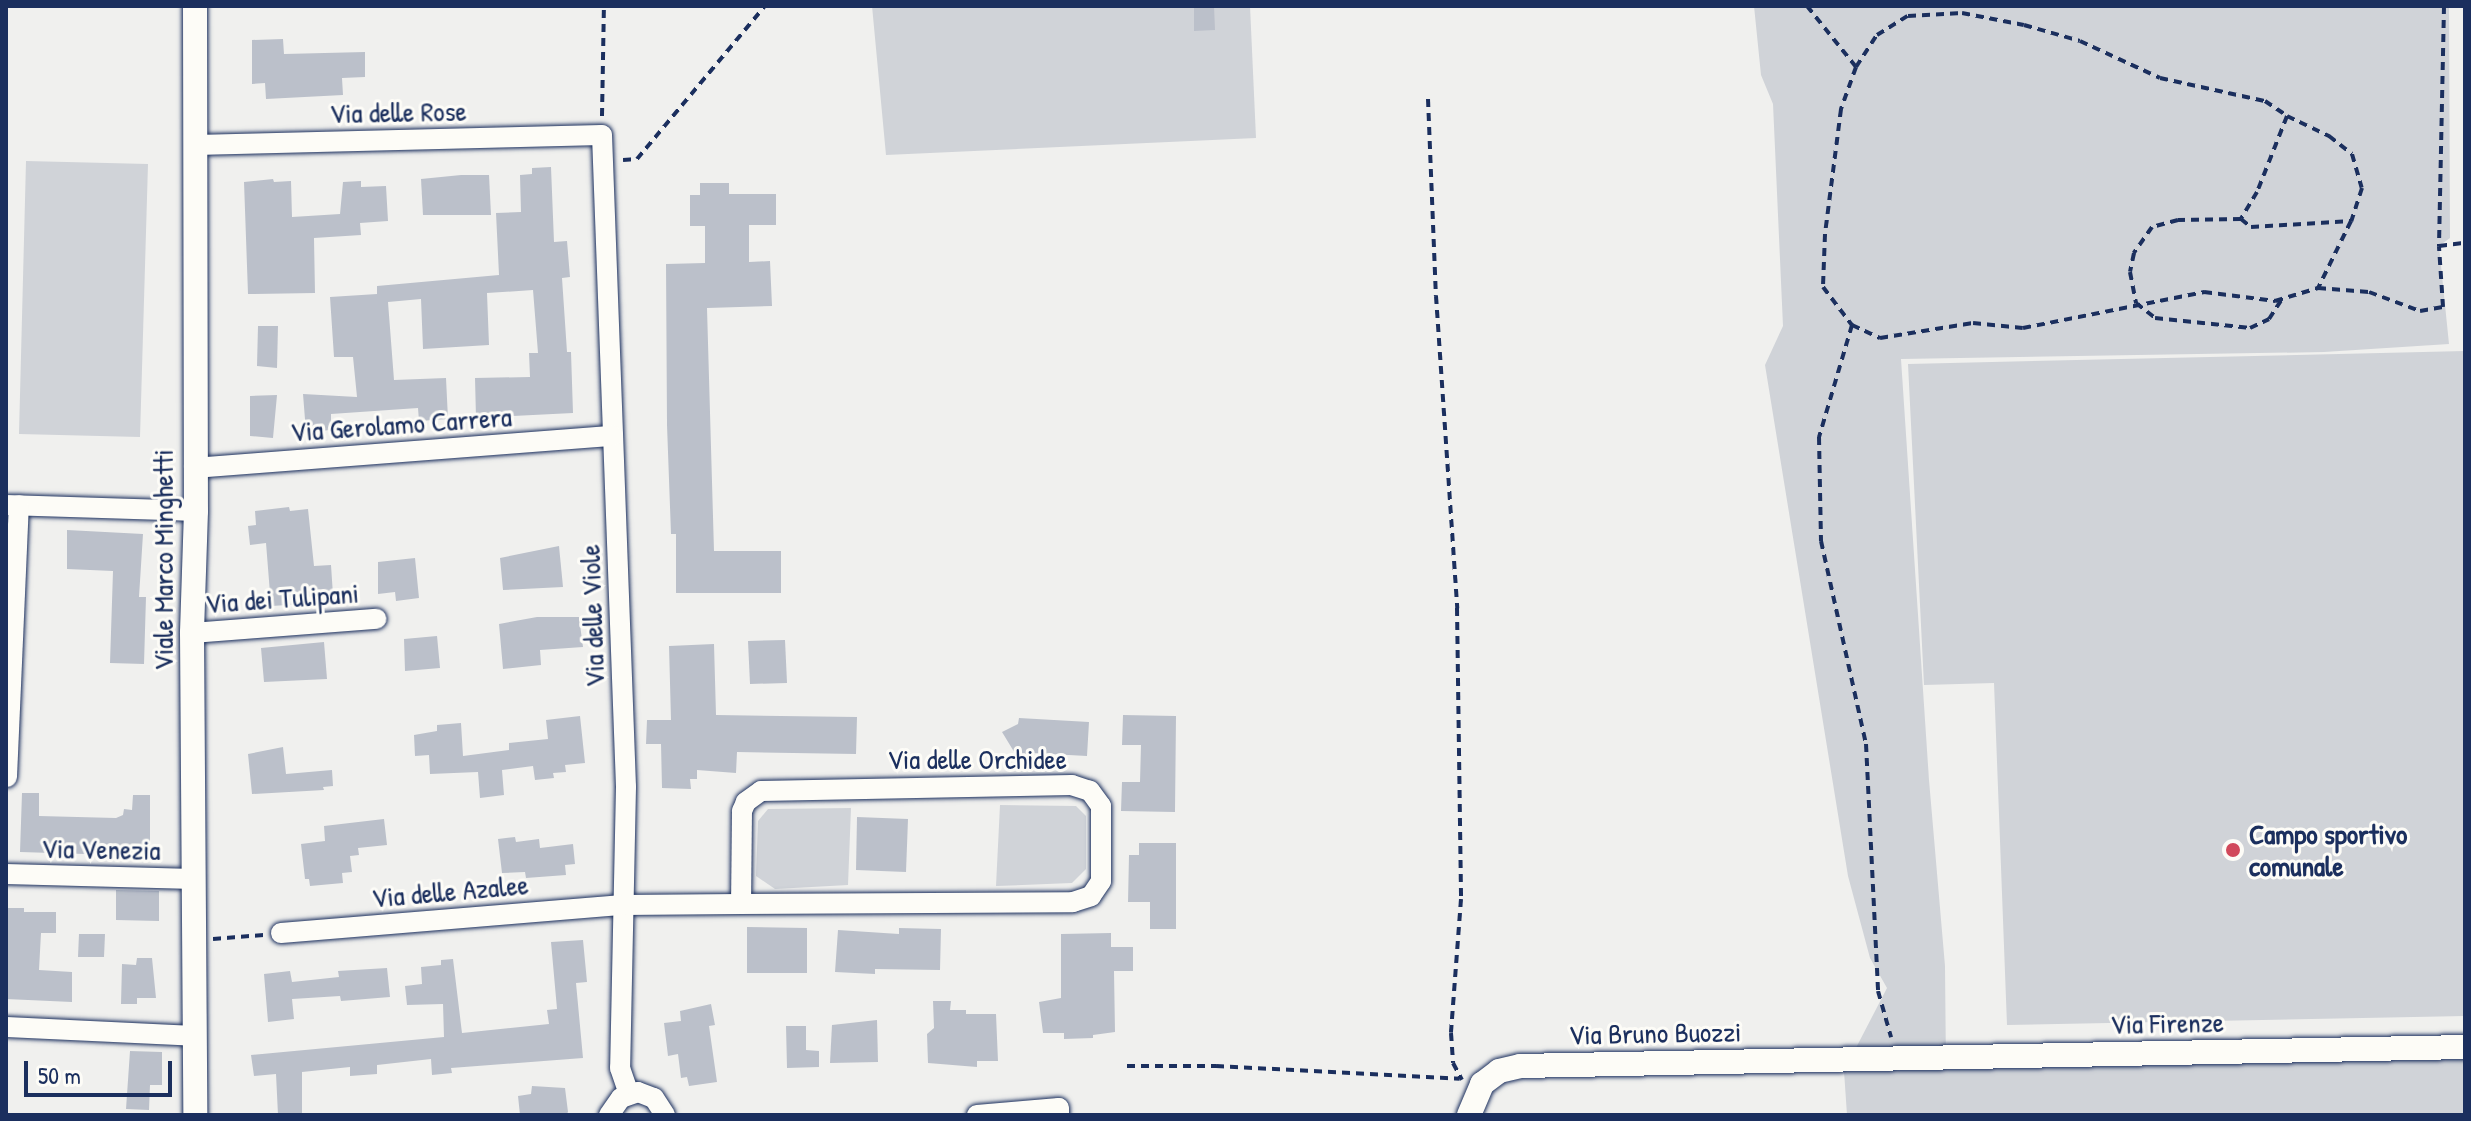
<!DOCTYPE html>
<html>
<head>
<meta charset="utf-8">
<style>
	body { margin:0 }
	#map { position:relative; width:2471px; height:1121px; overflow:hidden; background:#f0f0ee; font-family:"Patrick Hand",sans-serif }
	div>[style] { position:absolute }
	.green>* { inset:0; background:#d0d3d8 }
	.building>* { inset:0; background:#bbc0ca }
	.path>* { height:4px; margin-top:-2px; transform-origin:0; background:repeating-linear-gradient(90deg,#1b2f5e 0 8px,transparent 0 14px) }
	.roads { filter:drop-shadow(0 0 2px #1b2f5e) drop-shadow(0 0 2px #1b2f5e) }
	.minor>* { height:20px; margin:-10px; padding:0 10px; transform-origin:10px; border-radius:10px; background:#fdfcf7 }
	.tertiary>* { height:24px; margin:-12px; padding:0 12px; transform-origin:12px; border-radius:12px; background:#fdfcf7 }
	.dots>* { width:22px; height:22px; translate:-50% -50%; box-sizing:border-box; border:4px solid #fdfcf7; border-radius:50% }
	span { translate:-50% -50%; white-space:nowrap; text-align:center; line-height:1.15; -webkit-text-stroke:6px #fdfcf7; paint-order:stroke }
	.street-label { font-size:28px; color:#1b2f5e }
	.poi-label { font-size:28px; color:#1b2f5e; font-weight:700 }
	.left { translate:0 -50%; text-align:left }
	.frame { position:absolute; inset:0; border:8px solid #1b2f5e; pointer-events:none }
	.scale { position:absolute; left:24px; top:1061px; width:148px; height:36px; box-sizing:border-box; border:4px solid #1b2f5e; border-top:0; padding-left:10px; font-size:24px; line-height:28px; white-space:nowrap; color:#1b2f5e; -webkit-text-stroke:6px #fdfcf7; paint-order:stroke }
</style>
</head>
<body>
<div id="map">
	<div class="green">
		<div style="clip-path:polygon(872px 6px,1250px 6px,1256px 138px,886px 155px)"></div>
		<div style="clip-path:polygon(1754px 6px,2449px 6px,2450px 238px,2439px 246px,2449px 344px,2324px 352px,1901px 359px,1929px 780px,1945px 966px,1946px 1069px,2465px 1056px,2465px 1115px,1847px 1115px,1844px 1071px,1887px 988px,1870px 958px,1848px 876px,1765px 365px,1783px 326px,1773px 104px,1761px 75px)"></div>
		<div style="clip-path:polygon(26px 161px,148px 164px,140px 437px,19px 434px)"></div>
		<div style="clip-path:polygon(2465px 351px,2465px 1016px,2007px 1025px,1994px 683px,1924px 685px,1908px 364px)"></div>
		<div style="clip-path:polygon(1000px 805px,1076px 806px,1086px 816px,1086px 869px,1072px 883px,996px 886px)"></div>
		<div style="clip-path:polygon(851px 808px,848px 885px,775px 889px,756px 876px,758px 821px,768px 809px)"></div>
	</div>
	<div class="building">
		<div style="clip-path:polygon(1194px 6px,1214px 6px,1215px 30px,1194px 31px)"></div>
		<div style="clip-path:polygon(283px 39px,284px 54px,365px 52px,365px 77px,342px 78px,343px 95px,266px 99px,265px 83px,252px 84px,252px 40px)"></div>
		<div style="clip-path:polygon(551px 167px,554px 242px,567px 241px,570px 277px,562px 278px,567px 352px,571px 352px,573px 413px,476px 418px,475px 378px,530px 377px,529px 353px,538px 353px,533px 290px,487px 293px,489px 345px,423px 349px,421px 299px,388px 302px,394px 380px,446px 378px,448px 419px,419px 421px,418px 408px,331px 414px,331px 430px,306px 432px,303px 394px,357px 397px,353px 357px,334px 357px,330px 297px,377px 294px,377px 286px,499px 275px,496px 213px,521px 212px,520px 175px,532px 174px,532px 168px)"></div>
		<div style="clip-path:polygon(461px 175px,489px 175px,491px 215px,423px 215px,421px 179px)"></div>
		<div style="clip-path:polygon(273px 179px,274px 182px,291px 181px,292px 217px,340px 214px,343px 182px,361px 181px,361px 187px,386px 186px,388px 221px,360px 223px,361px 235px,314px 238px,315px 293px,248px 294px,244px 182px)"></div>
		<div style="clip-path:polygon(700px 183px,729px 183px,729px 194px,776px 194px,776px 225px,749px 225px,749px 262px,770px 261px,772px 306px,707px 308px,714px 551px,781px 551px,781px 593px,676px 593px,676px 534px,671px 534px,667px 425px,666px 264px,705px 263px,705px 226px,690px 226px,690px 195px,700px 195px)"></div>
		<div style="clip-path:polygon(258px 326px,278px 326px,277px 368px,257px 366px)"></div>
		<div style="clip-path:polygon(277px 395px,273px 438px,250px 436px,250px 396px)"></div>
		<div style="clip-path:polygon(289px 507px,290px 511px,308px 509px,314px 566px,331px 565px,333px 595px,303px 597px,304px 604px,271px 606px,266px 543px,250px 545px,248px 526px,256px 525px,255px 511px)"></div>
		<div style="clip-path:polygon(67px 530px,143px 534px,139px 597px,146px 597px,144px 664px,110px 663px,113px 571px,67px 569px)"></div>
		<div style="clip-path:polygon(559px 546px,563px 587px,503px 590px,500px 558px)"></div>
		<div style="clip-path:polygon(415px 558px,419px 598px,396px 601px,395px 592px,378px 594px,378px 562px)"></div>
		<div style="clip-path:polygon(537px 617px,579px 617px,583px 647px,540px 650px,541px 665px,503px 669px,499px 624px)"></div>
		<div style="clip-path:polygon(437px 636px,440px 668px,405px 671px,404px 639px)"></div>
		<div style="clip-path:polygon(785px 640px,787px 683px,750px 684px,748px 641px)"></div>
		<div style="clip-path:polygon(324px 642px,327px 679px,264px 682px,261px 648px)"></div>
		<div style="clip-path:polygon(714px 644px,716px 715px,857px 717px,856px 754px,737px 752px,736px 773px,697px 770px,697px 779px,690px 779px,691px 789px,662px 788px,661px 744px,646px 744px,647px 720px,671px 720px,669px 646px)"></div>
		<div style="clip-path:polygon(1123px 715px,1176px 716px,1175px 812px,1121px 811px,1122px 782px,1140px 782px,1141px 745px,1122px 745px)"></div>
		<div style="clip-path:polygon(580px 716px,585px 763px,565px 765px,566px 772px,553px 773px,554px 778px,535px 780px,533px 766px,502px 770px,504px 795px,480px 798px,478px 772px,430px 774px,429px 755px,415px 756px,414px 735px,437px 731px,437px 725px,461px 723px,463px 756px,509px 750px,509px 743px,548px 739px,546px 720px)"></div>
		<div style="clip-path:polygon(1019px 718px,1089px 722px,1087px 756px,1032px 753px,1019px 760px,1002px 732px,1018px 724px)"></div>
		<div style="clip-path:polygon(283px 747px,286px 774px,332px 770px,333px 786px,323px 787px,324px 790px,252px 794px,248px 754px)"></div>
		<div style="clip-path:polygon(22px 793px,39px 793px,39px 816px,116px 818px,123px 815px,124px 809px,132px 810px,133px 795px,150px 795px,150px 856px,20px 852px)"></div>
		<div style="clip-path:polygon(857px 817px,908px 819px,906px 872px,856px 870px)"></div>
		<div style="clip-path:polygon(384px 819px,387px 845px,358px 848px,359px 855px,350px 856px,352px 872px,342px 873px,343px 883px,310px 886px,309px 879px,305px 879px,301px 844px,325px 841px,324px 826px)"></div>
		<div style="clip-path:polygon(515px 837px,516px 842px,539px 839px,540px 848px,573px 844px,575px 864px,565px 865px,566px 875px,526px 878px,525px 872px,502px 873px,498px 839px)"></div>
		<div style="clip-path:polygon(1139px 843px,1176px 843px,1176px 929px,1150px 929px,1150px 902px,1128px 902px,1129px 855px,1139px 855px)"></div>
		<div style="clip-path:polygon(116px 890px,159px 891px,159px 921px,116px 920px)"></div>
		<div style="clip-path:polygon(7px 908px,24px 908px,24px 912px,56px 912px,56px 933px,41px 933px,39px 970px,72px 972px,72px 1002px,6px 999px)"></div>
		<div style="clip-path:polygon(747px 927px,807px 928px,807px 973px,747px 973px)"></div>
		<div style="clip-path:polygon(899px 928px,941px 929px,940px 970px,875px 969px,875px 974px,835px 972px,838px 930px,899px 934px)"></div>
		<div style="clip-path:polygon(1111px 933px,1111px 947px,1133px 947px,1133px 971px,1114px 971px,1115px 1032px,1093px 1035px,1093px 1038px,1064px 1039px,1064px 1033px,1043px 1033px,1039px 1002px,1061px 998px,1061px 934px)"></div>
		<div style="clip-path:polygon(79px 934px,105px 934px,104px 957px,78px 957px)"></div>
		<div style="clip-path:polygon(583px 940px,587px 982px,576px 983px,583px 1058px,451px 1068px,452px 1073px,432px 1075px,431px 1059px,377px 1065px,377px 1074px,350px 1076px,350px 1067px,302px 1072px,302px 1115px,278px 1115px,276px 1074px,254px 1076px,251px 1055px,444px 1037px,443px 1004px,407px 1005px,405px 986px,422px 984px,421px 967px,441px 965px,441px 960px,453px 959px,462px 1033px,549px 1024px,547px 1010px,557px 1009px,551px 942px)"></div>
		<div style="clip-path:polygon(137px 958px,152px 958px,156px 998px,137px 998px,137px 1004px,121px 1004px,122px 964px,136px 965px)"></div>
		<div style="clip-path:polygon(387px 968px,390px 997px,341px 1001px,340px 996px,292px 999px,294px 1019px,268px 1022px,264px 974px,290px 971px,292px 982px,339px 977px,338px 971px)"></div>
		<div style="clip-path:polygon(933px 1001px,951px 1001px,950px 1010px,966px 1010px,966px 1014px,996px 1014px,998px 1061px,977px 1061px,977px 1067px,928px 1063px,927px 1034px,934px 1028px)"></div>
		<div style="clip-path:polygon(711px 1004px,715px 1025px,709px 1026px,717px 1082px,689px 1086px,687px 1077px,681px 1078px,678px 1054px,668px 1056px,664px 1023px,681px 1021px,680px 1011px)"></div>
		<div style="clip-path:polygon(877px 1020px,878px 1062px,830px 1063px,832px 1025px)"></div>
		<div style="clip-path:polygon(786px 1026px,806px 1026px,806px 1050px,819px 1051px,819px 1067px,787px 1068px)"></div>
		<div style="clip-path:polygon(130px 1051px,162px 1052px,162px 1085px,150px 1085px,149px 1110px,126px 1109px)"></div>
		<div style="clip-path:polygon(532px 1086px,565px 1088px,568px 1112px,566px 1115px,520px 1115px,518px 1096px,531px 1094px)"></div>
	</div>
	<div class="path">
		<div style="left:1807px;top:6px;width:78px;rotate:51.2deg"></div>
		<div style="left:1856px;top:67px;width:45px;rotate:109.7deg"></div>
		<div style="left:1841px;top:109px;width:126px;rotate:97.3deg"></div>
		<div style="left:1825px;top:234px;width:53px;rotate:92.2deg"></div>
		<div style="left:1823px;top:287px;width:48px;rotate:52.7deg"></div>
		<div style="left:1852px;top:325px;width:117px;rotate:106.4deg"></div>
		<div style="left:1819px;top:437px;width:104px;rotate:88.9deg"></div>
		<div style="left:1821px;top:541px;width:208px;rotate:77.5deg"></div>
		<div style="left:1866px;top:744px;width:247px;rotate:87.2deg"></div>
		<div style="left:1878px;top:991px;width:48px;rotate:74.2deg"></div>
		<div style="left:2444px;top:6px;width:240px;rotate:91.2deg"></div>
		<div style="left:2439px;top:246px;width:26px;rotate:-7deg"></div>
		<div style="left:1856px;top:67px;width:38px;rotate:-57deg"></div>
		<div style="left:1877px;top:35px;width:36px;rotate:-32deg"></div>
		<div style="left:1908px;top:16px;width:54px;rotate:-3.2deg"></div>
		<div style="left:1962px;top:13px;width:63px;rotate:11deg"></div>
		<div style="left:2024px;top:25px;width:58px;rotate:15.9deg"></div>
		<div style="left:2080px;top:41px;width:88px;rotate:24.8deg"></div>
		<div style="left:2160px;top:78px;width:107px;rotate:12.4deg"></div>
		<div style="left:2265px;top:101px;width:27px;rotate:34deg"></div>
		<div style="left:2287px;top:116px;width:82px;rotate:111.5deg"></div>
		<div style="left:2257px;top:192px;width:31px;rotate:121deg"></div>
		<div style="left:2241px;top:219px;width:63px;rotate:179.1deg"></div>
		<div style="left:2178px;top:220px;width:27px;rotate:165deg"></div>
		<div style="left:2152px;top:227px;width:32px;rotate:125deg"></div>
		<div style="left:2134px;top:253px;width:19px;rotate:102deg"></div>
		<div style="left:2130px;top:272px;width:32px;rotate:79deg"></div>
		<div style="left:2136px;top:303px;width:24px;rotate:38deg"></div>
		<div style="left:2155px;top:318px;width:96px;rotate:6deg"></div>
		<div style="left:2250px;top:328px;width:21px;rotate:-25deg"></div>
		<div style="left:2269px;top:319px;width:24px;rotate:-57deg"></div>
		<div style="left:1428px;top:99px;width:197px;rotate:87.7deg"></div>
		<div style="left:1436px;top:296px;width:313px;rotate:86.1deg"></div>
		<div style="left:1457px;top:608px;width:291px;rotate:89.2deg"></div>
		<div style="left:1461px;top:899px;width:134px;rotate:94.3deg"></div>
		<div style="left:1451px;top:1033px;width:30px;rotate:86deg"></div>
		<div style="left:1453px;top:1063px;width:19px;rotate:62deg"></div>
		<div style="left:602px;top:116px;width:110px;rotate:-89deg"></div>
		<div style="left:2287px;top:116px;width:47px;rotate:25.5deg"></div>
		<div style="left:2329px;top:136px;width:29px;rotate:38deg"></div>
		<div style="left:2352px;top:154px;width:35px;rotate:74deg"></div>
		<div style="left:2362px;top:188px;width:35px;rotate:108deg"></div>
		<div style="left:2351px;top:221px;width:75px;rotate:116.2deg"></div>
		<div style="left:623px;top:160px;width:14px;rotate:-4deg"></div>
		<div style="left:637px;top:159px;width:199px;rotate:-50.1deg"></div>
		<div style="left:2241px;top:219px;width:13px;rotate:39deg"></div>
		<div style="left:2251px;top:227px;width:100px;rotate:-3.4deg"></div>
		<div style="left:1852px;top:325px;width:31px;rotate:25deg"></div>
		<div style="left:1880px;top:338px;width:94px;rotate:-9.2deg"></div>
		<div style="left:1973px;top:323px;width:50px;rotate:5.7deg"></div>
		<div style="left:2023px;top:328px;width:185px;rotate:-11.2deg"></div>
		<div style="left:2204px;top:292px;width:72px;rotate:7.2deg"></div>
		<div style="left:2275px;top:301px;width:45px;rotate:-16.8deg"></div>
		<div style="left:2318px;top:288px;width:51px;rotate:4.5deg"></div>
		<div style="left:2369px;top:292px;width:54px;rotate:20.4deg"></div>
		<div style="left:2420px;top:311px;width:23px;rotate:-10deg"></div>
		<div style="left:2443px;top:307px;width:61px;rotate:-93.8deg"></div>
		<div style="left:213px;top:939px;width:51px;rotate:-4.5deg"></div>
		<div style="left:1127px;top:1066px;width:89px"></div>
		<div style="left:1216px;top:1066px;width:244px;rotate:3deg"></div>
	</div>
	<div class="roads">
		<div class="minor">
			<div style="left:195px;top:145px;width:407px;rotate:-1.4deg"></div>
			<div style="left:602px;top:135px;width:652px;rotate:87.89deg"></div>
			<div style="left:626px;top:787px;width:281px;rotate:91.2deg"></div>
			<div style="left:620px;top:1068px;width:28px;rotate:71deg"></div>
			<div style="left:194px;top:468px;width:420px;rotate:-4.4deg"></div>
			<div style="left:8px;top:505px;width:188px;rotate:1.8deg"></div>
			<div style="left:192px;top:633px;width:185px;rotate:-4.4deg"></div>
			<div style="left:7px;top:777px;width:272px;rotate:-87.5deg"></div>
			<div style="left:6px;top:874px;width:188px;rotate:1.5deg"></div>
			<div style="left:281px;top:933px;width:343px;rotate:-4.7deg"></div>
			<div style="left:623px;top:905px;width:118px;rotate:-0.5deg"></div>
			<div style="left:741px;top:904px;width:332px;rotate:-0.3deg"></div>
			<div style="left:1073px;top:902px;width:19px;rotate:-18deg"></div>
			<div style="left:1091px;top:896px;width:18px;rotate:-56deg"></div>
			<div style="left:1101px;top:881px;width:75px;rotate:-90deg"></div>
			<div style="left:1101px;top:806px;width:19px;rotate:-126deg"></div>
			<div style="left:1090px;top:791px;width:19px;rotate:-162deg"></div>
			<div style="left:1072px;top:785px;width:311px;rotate:178.9deg"></div>
			<div style="left:761px;top:791px;width:19px;rotate:144deg"></div>
			<div style="left:746px;top:802px;width:10px;rotate:114deg"></div>
			<div style="left:742px;top:811px;width:93px;rotate:90.6deg"></div>
			<div style="left:6px;top:1027px;width:189px;rotate:2.7deg"></div>
			<div style="left:609px;top:1115px;width:21px;rotate:-55deg"></div>
			<div style="left:621px;top:1098px;width:18px;rotate:-19deg"></div>
			<div style="left:638px;top:1092px;width:17px;rotate:21deg"></div>
			<div style="left:654px;top:1098px;width:20px;rotate:57deg"></div>
			<div style="left:977px;top:1115px;width:82px;rotate:-4.9deg"></div>
			<div style="left:1059px;top:1108px;width:7px;rotate:90deg"></div>
		</div>
		<div class="tertiary">
			<div style="left:195px;top:6px;width:505px;rotate:89.89deg"></div>
			<div style="left:196px;top:511px;width:122px;rotate:91.9deg"></div>
			<div style="left:192px;top:633px;width:482px;rotate:89.6deg"></div>
			<div style="left:1469px;top:1115px;width:34px;rotate:-67deg"></div>
			<div style="left:1482px;top:1084px;width:21px;rotate:-37deg"></div>
			<div style="left:1499px;top:1071px;width:22px;rotate:-13deg"></div>
			<div style="left:1520px;top:1066px;width:945px;rotate:-1.15deg"></div>
		</div>
	</div>
	<div class="dots">
		<div style="left:2233px;top:850px;background:#d1495b"></div>
	</div>
	<div class="street-label">
		<span style="left:398px;top:112px;rotate:-1deg">Via delle Rose</span>
		<span style="left:401px;top:424px;rotate:-4deg">Via Gerolamo Carrera</span>
		<span style="left:163px;top:560px;rotate:-90deg">Viale Marco Minghetti</span>
		<span style="left:282px;top:598px;rotate:-4deg">Via dei Tulipani</span>
		<span style="left:592px;top:616px;rotate:-92deg">Via delle Viole</span>
		<span style="left:977px;top:759px">Via delle Orchidee</span>
		<span style="left:101px;top:849px;rotate:1deg">Via Venezia</span>
		<span style="left:450px;top:891px;rotate:-5deg">Via delle Azalee</span>
		<span style="left:2167px;top:1023px;rotate:-1deg">Via Firenze</span>
		<span style="left:1655px;top:1033px;rotate:-1deg">Via Bruno Buozzi</span>
	</div>
	<div class="poi-label">
		<span class="left" style="left:2249px;top:850px">Campo sportivo<br>comunale</span>
	</div>
	<div class="frame"></div>
	<div class="scale">50 m</div>
</div>
</body>
</html>
